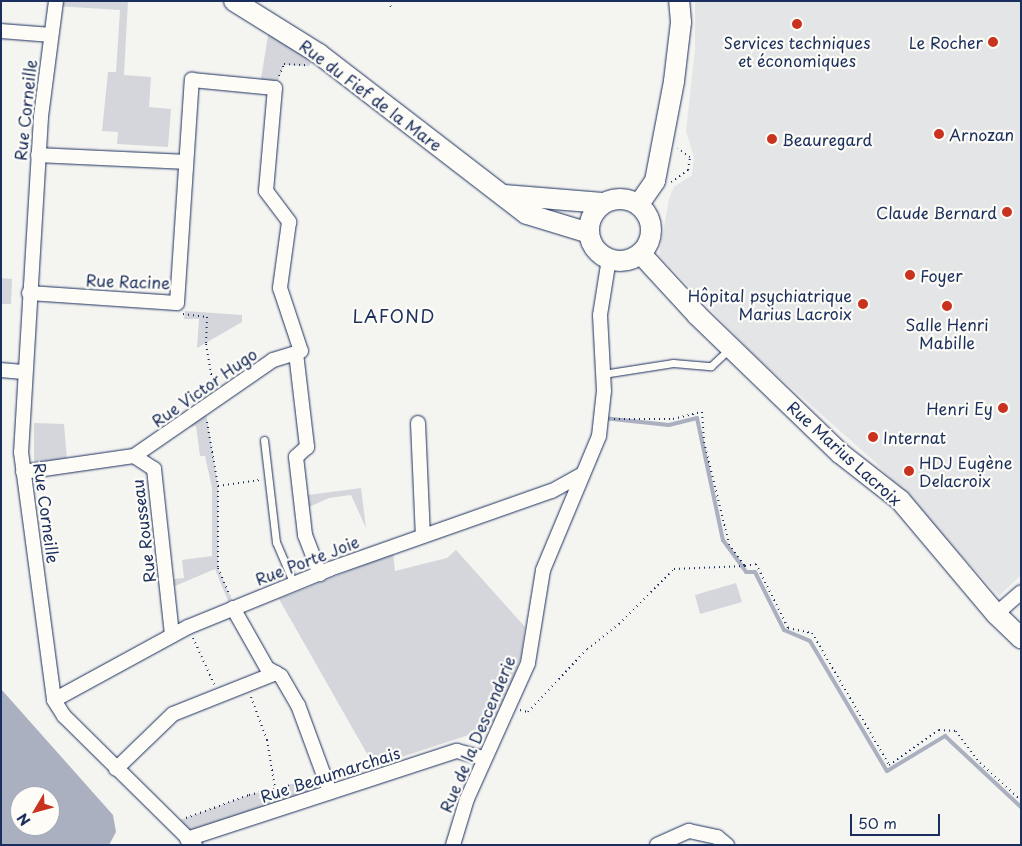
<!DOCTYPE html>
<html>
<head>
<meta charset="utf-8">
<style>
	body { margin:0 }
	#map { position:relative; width:1022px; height:846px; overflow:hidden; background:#f4f4f1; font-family:"Playpen Sans",sans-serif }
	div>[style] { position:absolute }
	.built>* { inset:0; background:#e4e5e6 }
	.green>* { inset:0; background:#d4d6db }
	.water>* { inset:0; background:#aab0bf }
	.stream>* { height:4px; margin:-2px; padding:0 2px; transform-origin:2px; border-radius:2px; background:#aab0bf }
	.path>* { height:2px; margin-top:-1px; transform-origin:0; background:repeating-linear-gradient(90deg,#1b2f5e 0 1px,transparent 0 5px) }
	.roads { filter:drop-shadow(0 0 1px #1b2f5e) drop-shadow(0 0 1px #1b2f5e) }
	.lane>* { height:7px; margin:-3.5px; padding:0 3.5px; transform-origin:3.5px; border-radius:3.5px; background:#fdfcf7 }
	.street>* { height:14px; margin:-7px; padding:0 7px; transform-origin:7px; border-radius:7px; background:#fdfcf7 }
	.secondary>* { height:20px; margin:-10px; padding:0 10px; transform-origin:10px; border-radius:10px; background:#fdfcf7 }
	.secondary>.ring { margin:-10px; padding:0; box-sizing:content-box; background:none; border:20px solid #fdfcf7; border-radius:50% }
	.dots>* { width:14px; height:14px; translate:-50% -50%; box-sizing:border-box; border:2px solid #fdfcf7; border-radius:50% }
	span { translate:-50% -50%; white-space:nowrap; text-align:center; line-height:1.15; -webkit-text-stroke:4.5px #fdfcf7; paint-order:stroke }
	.poi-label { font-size:16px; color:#1b2f5e }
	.right { translate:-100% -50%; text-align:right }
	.left { translate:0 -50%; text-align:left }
	.street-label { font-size:16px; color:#1b2f5e }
	.neighbourhood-label { font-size:18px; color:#1b2f5e; letter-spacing:1px }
	.frame { position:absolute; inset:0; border:2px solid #1b2f5e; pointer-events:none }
	.north { position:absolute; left:10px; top:786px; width:50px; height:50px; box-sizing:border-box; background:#fdfcf7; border:1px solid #a3aaba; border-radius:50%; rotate:233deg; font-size:14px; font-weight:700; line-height:20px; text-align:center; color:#1b2f5e }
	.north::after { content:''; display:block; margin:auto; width:18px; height:22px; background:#c8321e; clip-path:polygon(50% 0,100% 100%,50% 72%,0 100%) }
	.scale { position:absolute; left:850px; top:814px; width:90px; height:22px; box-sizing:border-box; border:2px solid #1b2f5e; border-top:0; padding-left:6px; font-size:15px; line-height:18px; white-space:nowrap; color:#1b2f5e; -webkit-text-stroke:4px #fdfcf7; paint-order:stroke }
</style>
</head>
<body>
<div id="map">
	<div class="built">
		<div style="clip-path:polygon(695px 1px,1021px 1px,1021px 575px,999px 596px,875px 462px,752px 353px,659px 255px,669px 199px,674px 187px,692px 175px,694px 157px,686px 131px,695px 49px)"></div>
	</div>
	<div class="green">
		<div style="clip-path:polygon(56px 1px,128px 1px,124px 75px,151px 77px,149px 107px,171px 109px,168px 147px,117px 144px,118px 132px,102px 131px,108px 72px,116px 72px,120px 10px,55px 6px)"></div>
		<div style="clip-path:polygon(270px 23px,319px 54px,309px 66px,284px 65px,275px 88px,260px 85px)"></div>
		<div style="clip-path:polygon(1px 278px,12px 279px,11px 304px,1px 304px)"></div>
		<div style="clip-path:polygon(185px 311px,242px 315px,242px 322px,197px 348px,199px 319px,184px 319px)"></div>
		<div style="clip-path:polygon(206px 413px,218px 486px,218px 568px,232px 600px,228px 601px,215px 569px,175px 586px,174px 582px,174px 579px,184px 578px,182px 560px,212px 556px,212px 488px,205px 456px,200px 456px,196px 426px,186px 427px)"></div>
		<div style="clip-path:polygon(34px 423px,64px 424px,67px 460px,34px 463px)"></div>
		<div style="clip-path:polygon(361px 488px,366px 528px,351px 495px,329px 498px,309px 507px,308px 495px)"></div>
		<div style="clip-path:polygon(456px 550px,525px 627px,521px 657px,505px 702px,490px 728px,374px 766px,279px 599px,393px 553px,395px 571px,447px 558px)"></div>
		<div style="clip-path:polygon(736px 583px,742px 602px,700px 614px,695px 595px)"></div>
		<div style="clip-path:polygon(317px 776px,330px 792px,187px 839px,172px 823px,249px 795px,298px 782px,308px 783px)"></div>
	</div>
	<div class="water">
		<div style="clip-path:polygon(evenodd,1px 689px,113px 815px,116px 832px,109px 845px,1px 845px,1px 689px,20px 796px,50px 796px,50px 826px,20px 826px,20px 796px)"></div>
	</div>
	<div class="stream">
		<div style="left:603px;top:418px;width:66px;rotate:6.1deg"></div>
		<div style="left:669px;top:425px;width:29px;rotate:-14deg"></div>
		<div style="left:697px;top:418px;width:125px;rotate:78deg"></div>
		<div style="left:723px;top:540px;width:39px;rotate:54deg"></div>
		<div style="left:746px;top:572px;width:9px"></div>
		<div style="left:755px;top:572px;width:65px;rotate:63.4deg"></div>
		<div style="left:784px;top:630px;width:28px;rotate:23deg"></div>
		<div style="left:810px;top:641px;width:151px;rotate:59.4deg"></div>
		<div style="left:887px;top:771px;width:68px;rotate:-31.1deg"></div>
		<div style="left:945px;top:736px;width:104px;rotate:43.1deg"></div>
	</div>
	<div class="path">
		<div style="left:389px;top:1px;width:6px;rotate:72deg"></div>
		<div style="left:279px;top:76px;width:13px;rotate:-67deg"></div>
		<div style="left:284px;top:64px;width:22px;rotate:3deg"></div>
		<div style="left:671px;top:182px;width:21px;rotate:-35deg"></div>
		<div style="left:688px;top:170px;width:13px;rotate:-81deg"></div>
		<div style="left:690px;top:157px;width:15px;rotate:-143deg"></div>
		<div style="left:183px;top:314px;width:24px;rotate:7deg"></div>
		<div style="left:207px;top:317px;width:27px;rotate:92deg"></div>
		<div style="left:206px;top:344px;width:42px;rotate:80.3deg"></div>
		<div style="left:614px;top:419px;width:59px"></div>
		<div style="left:673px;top:419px;width:30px;rotate:-14deg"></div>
		<div style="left:702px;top:412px;width:30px;rotate:86deg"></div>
		<div style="left:704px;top:442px;width:105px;rotate:76.2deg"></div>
		<div style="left:729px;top:544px;width:27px;rotate:54deg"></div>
		<div style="left:745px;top:566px;width:11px;rotate:-10deg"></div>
		<div style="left:756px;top:564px;width:72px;rotate:63.4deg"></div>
		<div style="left:788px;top:628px;width:25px;rotate:12deg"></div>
		<div style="left:812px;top:633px;width:153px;rotate:59.7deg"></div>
		<div style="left:889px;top:765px;width:61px;rotate:-35deg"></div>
		<div style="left:939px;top:730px;width:17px;rotate:3deg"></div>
		<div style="left:956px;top:731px;width:40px;rotate:53deg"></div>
		<div style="left:980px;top:763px;width:55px;rotate:42.1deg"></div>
		<div style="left:207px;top:422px;width:65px;rotate:80.2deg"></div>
		<div style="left:218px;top:486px;width:82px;rotate:90deg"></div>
		<div style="left:218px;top:568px;width:30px;rotate:67deg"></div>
		<div style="left:218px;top:486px;width:42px;rotate:-8.1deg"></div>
		<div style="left:193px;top:638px;width:51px;rotate:65.5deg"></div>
		<div style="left:251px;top:697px;width:46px;rotate:69.6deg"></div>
		<div style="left:267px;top:740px;width:49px;rotate:80.5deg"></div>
		<div style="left:520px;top:710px;width:8px;rotate:14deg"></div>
		<div style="left:528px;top:712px;width:86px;rotate:-46.9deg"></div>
		<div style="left:587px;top:649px;width:41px;rotate:-38deg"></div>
		<div style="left:619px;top:624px;width:78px;rotate:-45deg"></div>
		<div style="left:674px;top:569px;width:71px;rotate:-2.4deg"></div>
		<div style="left:186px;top:818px;width:67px;rotate:-20.1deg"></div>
		<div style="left:249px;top:795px;width:66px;rotate:-13.2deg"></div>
	</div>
	<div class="roads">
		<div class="lane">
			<div style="left:603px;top:374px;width:71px;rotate:-8.9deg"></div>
			<div style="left:673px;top:363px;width:38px;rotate:5deg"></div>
			<div style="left:711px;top:366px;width:26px;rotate:-43deg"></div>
			<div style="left:264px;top:440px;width:103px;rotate:83.3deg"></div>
			<div style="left:276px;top:542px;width:46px;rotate:66.8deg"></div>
		</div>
		<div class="street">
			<div style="left:56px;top:1px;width:117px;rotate:97.4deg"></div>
			<div style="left:41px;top:117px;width:336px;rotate:93.4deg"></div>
			<div style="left:21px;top:452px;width:250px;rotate:82.4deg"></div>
			<div style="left:54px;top:700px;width:19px;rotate:58deg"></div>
			<div style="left:64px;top:716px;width:184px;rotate:44.6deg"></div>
			<div style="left:1px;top:31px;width:50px;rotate:4.6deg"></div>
			<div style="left:38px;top:155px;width:148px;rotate:2.7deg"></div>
			<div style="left:29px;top:293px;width:148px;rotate:3.9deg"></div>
			<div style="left:177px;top:303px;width:224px;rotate:-86.2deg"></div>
			<div style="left:192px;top:80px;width:83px;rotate:5.5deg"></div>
			<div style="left:275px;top:88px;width:103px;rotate:95deg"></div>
			<div style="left:266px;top:191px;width:39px;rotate:53deg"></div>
			<div style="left:289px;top:222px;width:67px;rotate:97.8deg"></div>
			<div style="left:280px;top:288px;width:66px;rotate:71.6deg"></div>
			<div style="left:301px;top:351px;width:5px;rotate:158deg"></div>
			<div style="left:296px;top:353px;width:95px;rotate:83.3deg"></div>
			<div style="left:307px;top:447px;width:15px;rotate:138deg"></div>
			<div style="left:296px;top:457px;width:79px;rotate:83.4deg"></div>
			<div style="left:305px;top:535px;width:42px;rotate:69deg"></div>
			<div style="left:1px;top:370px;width:24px;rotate:5deg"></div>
			<div style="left:418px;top:423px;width:113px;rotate:87.5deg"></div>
			<div style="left:134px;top:456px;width:169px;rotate:-34.6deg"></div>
			<div style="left:273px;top:360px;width:24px;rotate:-17deg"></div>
			<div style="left:23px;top:472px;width:112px;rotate:-8.2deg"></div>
			<div style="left:134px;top:456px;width:24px;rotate:33deg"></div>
			<div style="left:154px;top:469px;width:167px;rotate:83.8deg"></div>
			<div style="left:233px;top:608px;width:69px;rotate:60.5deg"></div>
			<div style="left:267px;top:668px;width:16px;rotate:30deg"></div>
			<div style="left:281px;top:676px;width:34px;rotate:60deg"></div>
			<div style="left:298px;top:705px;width:93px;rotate:69.8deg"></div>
			<div style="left:996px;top:614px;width:33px;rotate:-41deg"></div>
			<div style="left:54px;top:700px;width:153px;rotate:-28.6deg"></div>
			<div style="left:188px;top:627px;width:153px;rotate:-22.2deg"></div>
			<div style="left:330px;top:569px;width:235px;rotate:-19.4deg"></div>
			<div style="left:552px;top:491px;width:35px;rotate:-29deg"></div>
			<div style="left:116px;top:769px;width:79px;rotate:-44deg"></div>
			<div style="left:173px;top:714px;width:111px;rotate:-21.7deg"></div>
			<div style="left:187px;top:839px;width:284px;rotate:-18.1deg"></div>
			<div style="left:457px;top:751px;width:28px;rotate:15deg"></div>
			<div style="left:453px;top:845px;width:48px;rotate:-73.1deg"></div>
			<div style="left:467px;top:799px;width:149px;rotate:-65.8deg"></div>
			<div style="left:528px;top:663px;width:94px;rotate:-80.8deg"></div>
			<div style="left:543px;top:570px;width:145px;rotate:-67.3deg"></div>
			<div style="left:599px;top:436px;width:45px;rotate:-83.7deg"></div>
			<div style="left:604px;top:391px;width:76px;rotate:-93deg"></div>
			<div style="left:600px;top:315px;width:57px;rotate:-80.9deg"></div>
			<div style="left:657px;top:845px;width:35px;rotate:-24deg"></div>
			<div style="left:689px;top:831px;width:29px;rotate:12deg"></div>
			<div style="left:717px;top:837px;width:13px;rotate:39deg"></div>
		</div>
		<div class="secondary">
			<div style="left:234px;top:1px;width:100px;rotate:31.9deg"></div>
			<div style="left:319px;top:54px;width:262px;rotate:37.6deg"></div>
			<div style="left:527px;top:214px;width:65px;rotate:17deg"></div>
			<div style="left:504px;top:195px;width:99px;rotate:4.6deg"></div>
			<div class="ring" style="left:589px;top:199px;width:42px;height:42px"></div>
			<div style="left:639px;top:204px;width:28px;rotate:-55deg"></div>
			<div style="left:655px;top:181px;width:102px;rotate:-79.2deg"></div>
			<div style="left:674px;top:81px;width:59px;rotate:-83.2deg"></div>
			<div style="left:681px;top:22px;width:21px;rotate:-95deg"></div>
			<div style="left:641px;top:254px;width:83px;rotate:47.4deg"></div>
			<div style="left:697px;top:315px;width:199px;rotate:44deg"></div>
			<div style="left:840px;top:453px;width:76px;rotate:38.1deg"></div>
			<div style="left:900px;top:500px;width:149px;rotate:49.9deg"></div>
			<div style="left:996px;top:614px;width:35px;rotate:44deg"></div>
		</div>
	</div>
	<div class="dots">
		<div style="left:797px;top:24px;background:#c8321e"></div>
		<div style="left:993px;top:42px;background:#c8321e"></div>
		<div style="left:939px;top:134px;background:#c8321e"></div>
		<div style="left:772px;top:139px;background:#c8321e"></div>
		<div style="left:1007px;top:212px;background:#c8321e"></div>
		<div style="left:910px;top:275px;background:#c8321e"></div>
		<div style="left:863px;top:304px;background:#c8321e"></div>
		<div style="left:947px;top:306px;background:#c8321e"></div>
		<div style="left:1003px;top:408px;background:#c8321e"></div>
		<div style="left:873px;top:437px;background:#c8321e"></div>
		<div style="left:909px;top:471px;background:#c8321e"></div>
	</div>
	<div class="poi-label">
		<span style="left:797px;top:51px">Services techniques<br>et économiques</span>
		<span class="right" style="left:983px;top:42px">Le Rocher</span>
		<span class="left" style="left:949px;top:134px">Arnozan</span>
		<span class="left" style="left:782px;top:139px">Beauregard</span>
		<span class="right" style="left:997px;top:212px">Claude Bernard</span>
		<span class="left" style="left:920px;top:275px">Foyer</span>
		<span class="right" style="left:852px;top:304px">Hôpital psychiatrique<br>Marius Lacroix</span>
		<span style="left:947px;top:333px">Salle Henri<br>Mabille</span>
		<span class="right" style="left:993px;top:408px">Henri Ey</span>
		<span class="left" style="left:883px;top:437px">Internat</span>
		<span class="left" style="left:919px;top:471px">HDJ Eugène<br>Delacroix</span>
	</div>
	<div class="street-label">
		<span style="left:371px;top:95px;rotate:37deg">Rue du Fief de la Mare</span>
		<span style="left:25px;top:110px;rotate:-84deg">Rue Corneille</span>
		<span style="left:128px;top:281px;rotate:2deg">Rue Racine</span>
		<span style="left:204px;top:387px;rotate:-35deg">Rue Victor Hugo</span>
		<span style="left:845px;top:453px;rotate:42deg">Rue Marius Lacroix</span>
		<span style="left:47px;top:513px;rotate:82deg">Rue Corneille</span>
		<span style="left:143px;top:531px;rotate:-97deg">Rue Rousseau</span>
		<span style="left:307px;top:560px;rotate:-21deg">Rue Porte Joie</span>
		<span style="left:477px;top:734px;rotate:-67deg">Rue de la Descenderie</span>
		<span style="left:330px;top:774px;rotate:-18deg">Rue Beaumarchais</span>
	</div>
	<div class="neighbourhood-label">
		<span style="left:394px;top:316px">LAFOND</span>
	</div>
	<div class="frame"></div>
	<div class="north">N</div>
	<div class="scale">50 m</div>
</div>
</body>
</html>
